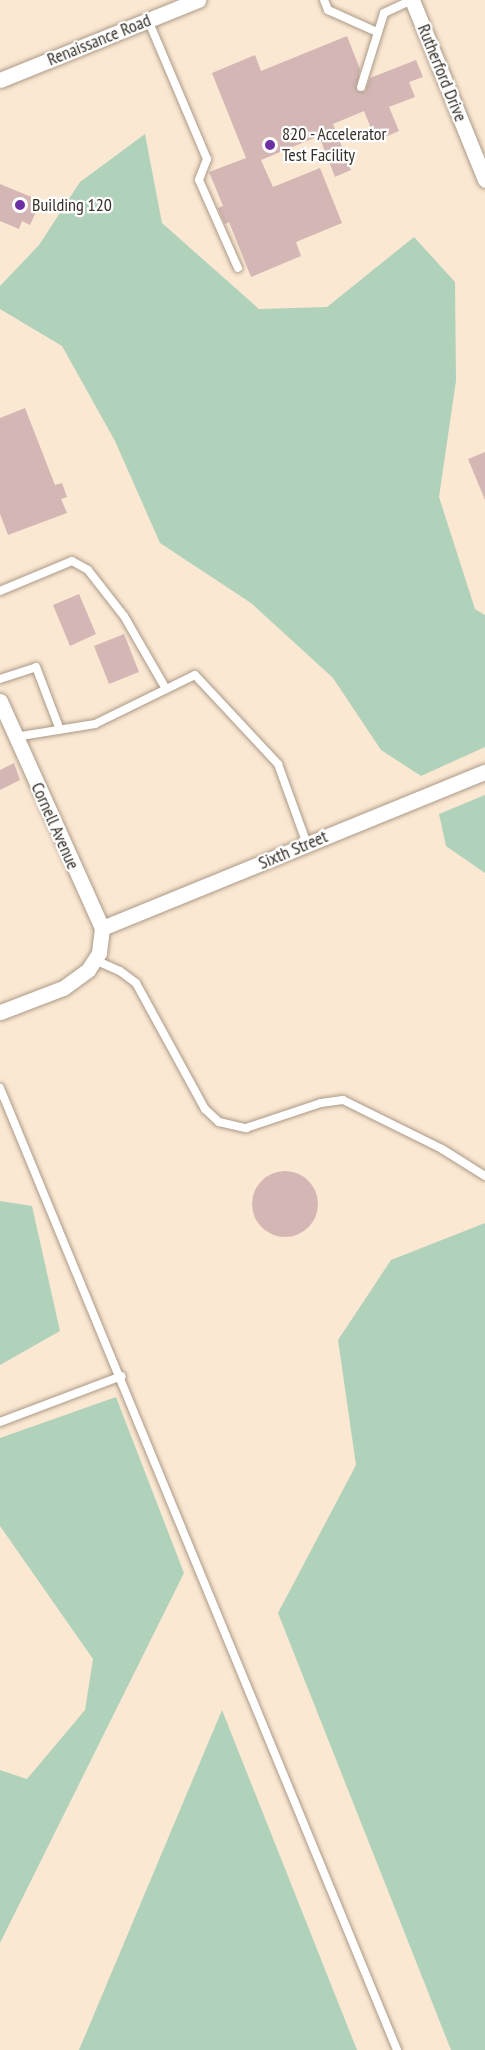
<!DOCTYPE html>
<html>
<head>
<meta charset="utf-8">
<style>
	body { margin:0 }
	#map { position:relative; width:485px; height:2050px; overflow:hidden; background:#fbe8d3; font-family:"PT Sans Narrow",sans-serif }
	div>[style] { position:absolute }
	.green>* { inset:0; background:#b0d2ba }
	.building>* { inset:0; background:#d4b7b5 }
	.round { border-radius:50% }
	.roads { filter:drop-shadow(0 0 2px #ab9a87) drop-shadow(0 0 2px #ab9a87) }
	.lane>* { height:8px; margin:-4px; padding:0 4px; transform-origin:4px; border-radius:4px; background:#fff }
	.street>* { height:15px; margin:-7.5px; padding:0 7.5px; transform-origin:7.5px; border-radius:7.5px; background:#fff }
	.dots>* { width:16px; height:16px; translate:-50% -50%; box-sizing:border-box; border:3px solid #fff; border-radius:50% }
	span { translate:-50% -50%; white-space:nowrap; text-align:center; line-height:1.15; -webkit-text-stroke:4.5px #fff; paint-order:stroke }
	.street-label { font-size:18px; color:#383129 }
	.poi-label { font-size:18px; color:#383129 }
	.left { translate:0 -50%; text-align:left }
</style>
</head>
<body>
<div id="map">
	<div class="green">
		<div style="clip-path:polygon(145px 134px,162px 223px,259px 309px,327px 307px,414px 237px,455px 282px,456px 381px,439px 497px,475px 609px,485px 615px,485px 747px,421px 776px,381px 750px,333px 678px,251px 603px,160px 543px,115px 441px,62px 346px,0 309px,0 286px,39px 245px,80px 182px)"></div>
		<div style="clip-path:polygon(485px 795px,485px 873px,446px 846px,439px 814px)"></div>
		<div style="clip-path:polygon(0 1201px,32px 1206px,60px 1331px,0 1365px)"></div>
		<div style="clip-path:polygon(485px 1223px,485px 2050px,451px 2050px,278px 1613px,356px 1465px,338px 1340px,391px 1260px)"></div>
		<div style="clip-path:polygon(116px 1397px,184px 1573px,0 1943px,0 1770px,27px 1779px,85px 1710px,93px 1659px,0 1526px,0 1438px)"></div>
		<div style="clip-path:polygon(222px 1710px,357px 2050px,79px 2050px)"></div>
	</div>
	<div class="building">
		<div style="clip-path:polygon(347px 36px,360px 69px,357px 91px,365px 91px,370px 78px,416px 60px,423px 77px,409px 82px,415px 97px,389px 107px,399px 131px,376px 141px,364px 111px,333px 124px,351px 170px,335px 177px,319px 136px,261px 160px,273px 187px,320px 168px,342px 223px,296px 242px,301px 256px,251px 277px,229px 222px,225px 224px,218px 208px,223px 206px,209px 172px,246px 158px,212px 73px,255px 55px,261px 71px)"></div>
		<div style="clip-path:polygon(0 184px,41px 201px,30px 225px,22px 221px,19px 229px,0 221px)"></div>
		<div style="clip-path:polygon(25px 408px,55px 485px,62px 483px,67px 497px,61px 499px,67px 513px,8px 535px,0 514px,0 418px)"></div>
		<div style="clip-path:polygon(485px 452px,485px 500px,468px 459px)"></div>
		<div style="clip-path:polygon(79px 594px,96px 634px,70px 646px,53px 605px)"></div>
		<div style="clip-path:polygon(124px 634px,139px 672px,109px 684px,94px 646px)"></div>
		<div style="clip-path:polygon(14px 763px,20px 780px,0 790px,0 770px)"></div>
		<div class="round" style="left:252px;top:1171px;width:66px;height:66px"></div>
	</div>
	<div class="roads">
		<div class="lane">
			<div style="left:324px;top:0;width:11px;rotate:68deg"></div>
			<div style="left:328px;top:10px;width:54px;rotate:24.2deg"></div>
			<div style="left:148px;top:20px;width:151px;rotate:67deg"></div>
			<div style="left:207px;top:159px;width:22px;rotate:111deg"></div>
			<div style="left:199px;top:180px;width:96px;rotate:66.1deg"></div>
			<div style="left:361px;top:87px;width:77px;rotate:-72.7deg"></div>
			<div style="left:384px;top:13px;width:31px;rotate:-25deg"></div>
			<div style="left:0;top:591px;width:78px;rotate:-22.6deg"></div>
			<div style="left:72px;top:561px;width:18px;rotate:29deg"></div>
			<div style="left:88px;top:570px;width:58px;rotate:52deg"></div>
			<div style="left:124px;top:616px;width:84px;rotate:60.1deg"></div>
			<div style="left:0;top:679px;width:38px;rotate:-18deg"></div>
			<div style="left:36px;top:667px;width:67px;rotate:69.1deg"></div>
			<div style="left:15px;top:737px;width:81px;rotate:-9.2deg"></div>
			<div style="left:95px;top:724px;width:111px;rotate:-26.1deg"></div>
			<div style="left:195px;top:675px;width:122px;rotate:47deg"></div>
			<div style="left:278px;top:764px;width:85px;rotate:70.1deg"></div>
			<div style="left:95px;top:960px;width:27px;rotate:24deg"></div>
			<div style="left:120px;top:971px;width:20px;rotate:37deg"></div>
			<div style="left:136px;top:983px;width:144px;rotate:61.3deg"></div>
			<div style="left:205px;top:1109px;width:19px;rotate:43deg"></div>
			<div style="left:219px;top:1122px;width:28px;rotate:13deg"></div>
			<div style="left:246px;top:1128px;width:79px;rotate:-18.4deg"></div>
			<div style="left:321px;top:1103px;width:22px;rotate:-8deg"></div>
			<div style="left:343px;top:1100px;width:110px;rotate:26.3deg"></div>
			<div style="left:442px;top:1149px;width:51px;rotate:32.1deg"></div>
			<div style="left:0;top:1088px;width:1041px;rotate:67.57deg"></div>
			<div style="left:0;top:1422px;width:130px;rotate:-20.7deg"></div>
		</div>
		<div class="street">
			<div style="left:412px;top:0;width:194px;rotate:67.9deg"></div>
			<div style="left:0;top:80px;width:214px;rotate:-22deg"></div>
			<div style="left:0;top:701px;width:249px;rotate:65.8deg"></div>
			<div style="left:102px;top:928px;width:25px;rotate:97deg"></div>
			<div style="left:99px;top:953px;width:20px;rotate:123deg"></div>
			<div style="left:88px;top:970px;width:31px;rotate:144deg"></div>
			<div style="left:63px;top:988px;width:67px;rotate:159.1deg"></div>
			<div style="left:102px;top:928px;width:414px;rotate:-22.2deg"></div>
		</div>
	</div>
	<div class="dots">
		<div style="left:270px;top:145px;background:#6c2fa4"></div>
		<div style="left:20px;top:205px;background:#6c2fa4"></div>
	</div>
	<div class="street-label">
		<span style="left:99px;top:40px;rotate:-22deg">Renaissance Road</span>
		<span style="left:442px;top:73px;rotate:68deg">Rutherford Drive</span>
		<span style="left:55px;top:826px;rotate:66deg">Cornell Avenue</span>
		<span style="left:293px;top:850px;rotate:-23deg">Sixth Street</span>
	</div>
	<div class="poi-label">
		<span class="left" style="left:282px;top:145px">820 - Accelerator<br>Test Facility</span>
		<span class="left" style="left:32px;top:205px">Building 120</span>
	</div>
</div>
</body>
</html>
